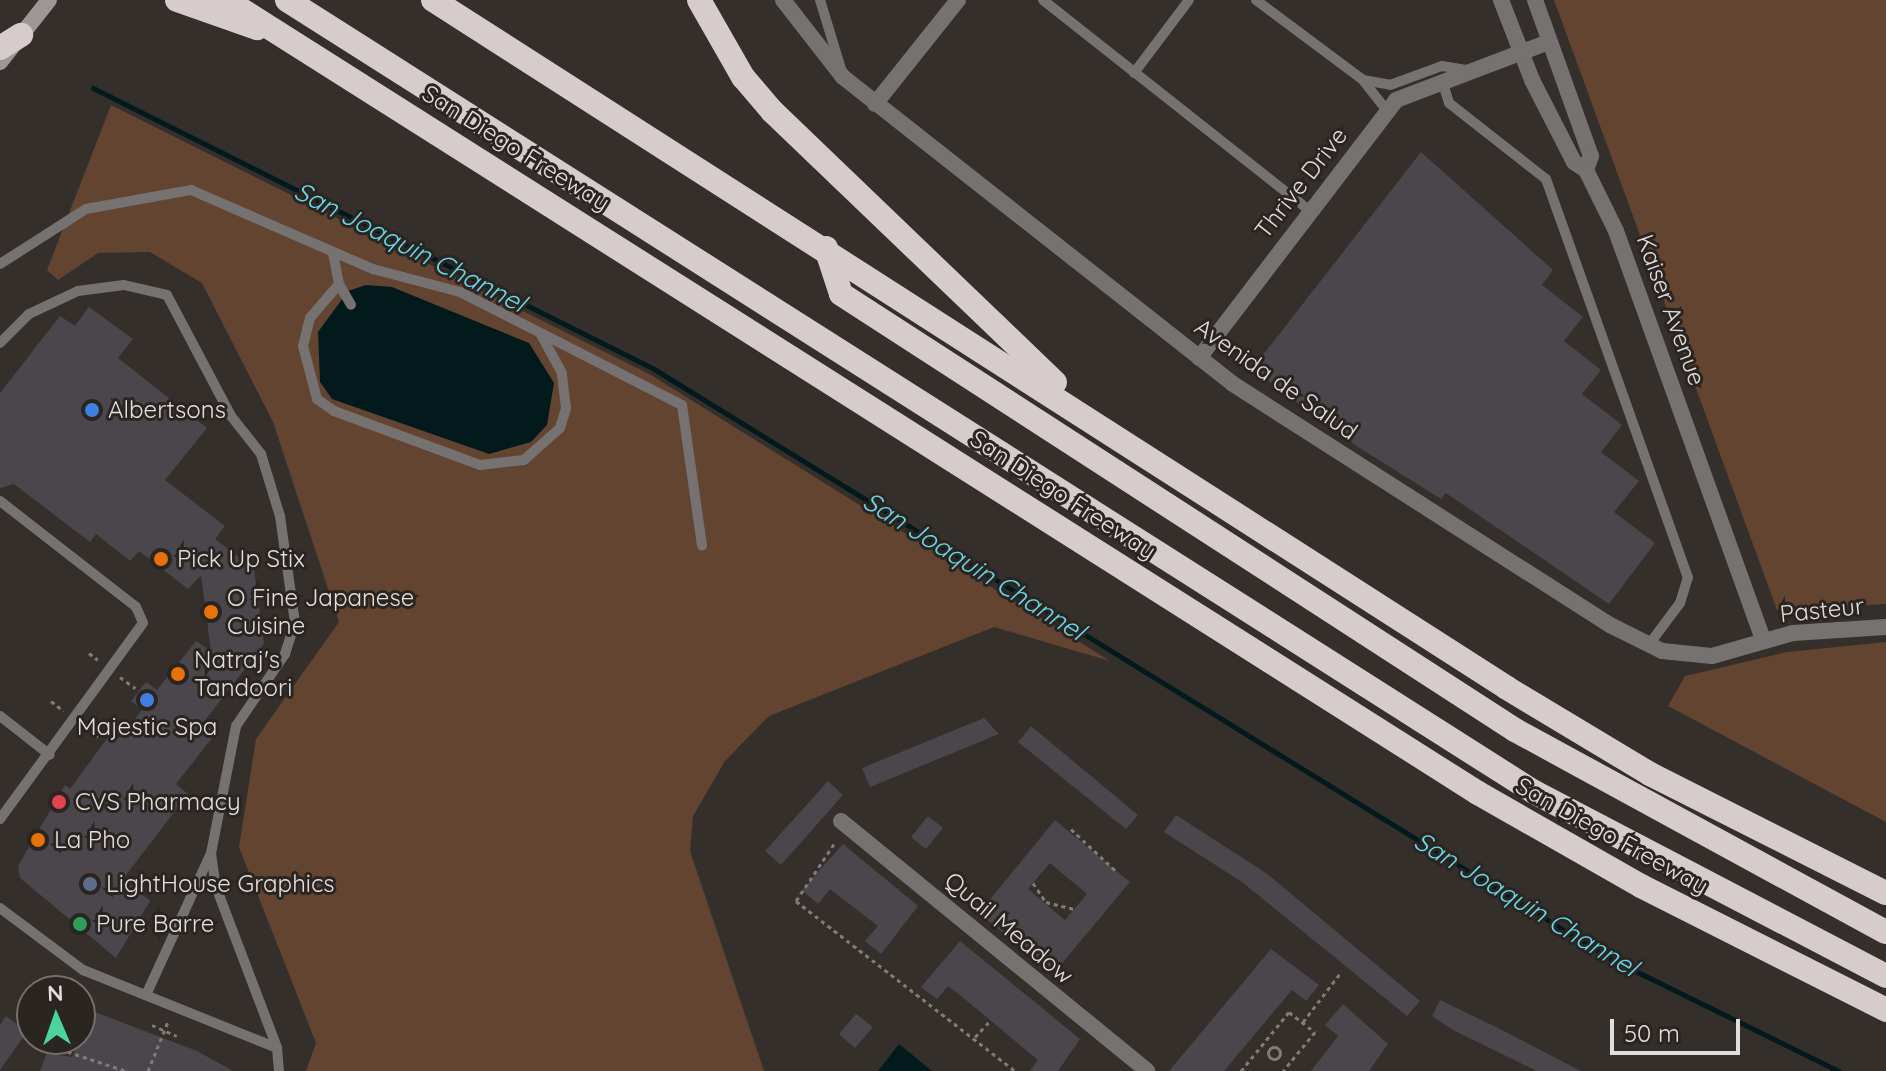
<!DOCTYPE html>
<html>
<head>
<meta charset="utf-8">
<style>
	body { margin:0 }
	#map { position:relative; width:1886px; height:1071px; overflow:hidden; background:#352f2b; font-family:Quicksand,sans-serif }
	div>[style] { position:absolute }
	.green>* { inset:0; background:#624431 }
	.water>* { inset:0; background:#031a1d }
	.stream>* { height:5px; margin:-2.5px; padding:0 2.5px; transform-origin:2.5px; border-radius:2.5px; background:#031a1d }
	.building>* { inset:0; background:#4a464c }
	.path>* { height:3px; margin-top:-1.5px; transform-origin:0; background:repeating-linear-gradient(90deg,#817b78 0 4px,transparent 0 8px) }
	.path>.ring { margin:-1.5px; padding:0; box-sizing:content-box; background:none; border:3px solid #817b78; border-radius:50% }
	.service>* { height:10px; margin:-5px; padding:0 5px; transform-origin:5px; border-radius:5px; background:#767272 }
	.minor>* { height:16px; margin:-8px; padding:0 8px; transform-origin:8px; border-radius:8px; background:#767272 }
	.secondary>* { height:16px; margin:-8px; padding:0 8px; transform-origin:8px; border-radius:8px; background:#9d9797 }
	.motorway>* { height:24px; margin:-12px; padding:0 12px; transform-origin:12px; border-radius:12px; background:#d6cccd }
	.dots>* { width:22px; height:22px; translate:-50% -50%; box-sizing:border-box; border:4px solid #2b2522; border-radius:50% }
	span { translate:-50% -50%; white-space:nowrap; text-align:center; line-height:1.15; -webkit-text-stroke:6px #2b2522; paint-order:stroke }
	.street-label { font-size:24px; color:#e2dedc }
	.poi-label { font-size:24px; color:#e2dedc }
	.left { translate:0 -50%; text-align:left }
	.water-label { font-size:26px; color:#66d9eb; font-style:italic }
	.north { position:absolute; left:16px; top:975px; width:80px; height:80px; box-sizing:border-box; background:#2b2522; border:2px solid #746f6c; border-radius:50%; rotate:358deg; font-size:22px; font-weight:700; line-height:32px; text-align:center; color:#e2dedc }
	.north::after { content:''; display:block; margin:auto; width:28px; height:36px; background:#4bd49b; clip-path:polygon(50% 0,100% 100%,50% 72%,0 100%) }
	.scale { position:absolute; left:1610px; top:1019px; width:130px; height:36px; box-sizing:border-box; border:4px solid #e2dedc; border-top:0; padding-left:10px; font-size:24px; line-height:28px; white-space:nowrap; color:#e2dedc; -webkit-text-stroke:6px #2b2522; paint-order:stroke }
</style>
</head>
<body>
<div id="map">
	<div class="green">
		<div style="clip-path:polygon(1554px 0,1886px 0,1886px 604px,1777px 610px)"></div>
		<div style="clip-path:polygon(111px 105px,651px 375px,1110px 661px,994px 627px,769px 716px,725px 761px,693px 816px,690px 851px,764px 1071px,306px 1071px,316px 1043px,239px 847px,256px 739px,339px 622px,273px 422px,202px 283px,150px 252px,98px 253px,58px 280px,47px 270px)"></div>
		<div style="clip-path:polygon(1886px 642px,1886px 822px,1668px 706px,1685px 676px,1787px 652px)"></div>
	</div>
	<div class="water">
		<div style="clip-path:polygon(366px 285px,392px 287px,529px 343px,554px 383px,547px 425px,531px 442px,489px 454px,332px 399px,320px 382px,318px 332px,348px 291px)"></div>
		<div style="clip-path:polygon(899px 1044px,932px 1071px,878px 1071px)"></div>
	</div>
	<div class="stream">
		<div style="left:93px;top:88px;width:627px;rotate:26.61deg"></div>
		<div style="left:654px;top:369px;width:1122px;rotate:31.66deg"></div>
		<div style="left:1609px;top:958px;width:256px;rotate:26.2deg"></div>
	</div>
	<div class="building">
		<div style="clip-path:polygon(1421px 152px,1553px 270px,1542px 285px,1583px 317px,1564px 341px,1601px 370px,1582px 394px,1622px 425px,1601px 452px,1639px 481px,1614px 512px,1655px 543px,1609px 604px,1446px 493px,1441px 499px,1355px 445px,1252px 369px)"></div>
		<div style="clip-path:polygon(89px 307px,133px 339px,118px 358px,207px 428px,165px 480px,225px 526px,215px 539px,254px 569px,264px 644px,203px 723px,216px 733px,176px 784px,188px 794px,123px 879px,150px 901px,116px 958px,20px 878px,18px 866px,65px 785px,70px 789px,111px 733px,119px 738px,142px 710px,131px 701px,146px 682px,157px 690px,196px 641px,211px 651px,201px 575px,188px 589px,139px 551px,130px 561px,96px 534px,90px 542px,14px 484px,0 488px,0 393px,60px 316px,75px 326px)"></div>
		<div style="clip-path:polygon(984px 718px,999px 734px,870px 787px,862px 768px)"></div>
		<div style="clip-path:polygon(1031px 726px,1138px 815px,1126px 829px,1018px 742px)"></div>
		<div style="clip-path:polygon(828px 781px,843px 795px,781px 865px,765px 851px)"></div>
		<div style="clip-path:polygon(1176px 815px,1266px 873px,1420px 1001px,1407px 1016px,1242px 882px,1164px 832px)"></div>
		<div style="clip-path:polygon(928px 816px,943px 828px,926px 849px,911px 837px)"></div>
		<div style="clip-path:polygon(evenodd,1055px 820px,1130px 882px,1053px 974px,979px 913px,1055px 820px,1050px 863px,1087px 894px,1065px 920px,1028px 889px,1050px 863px)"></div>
		<div style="clip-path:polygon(843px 844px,918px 906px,881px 954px,865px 941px,878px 926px,830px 889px,818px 904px,802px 890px)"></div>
		<div style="clip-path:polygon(960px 941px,1080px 1039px,1058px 1071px,1030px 1071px,1038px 1060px,960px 995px,948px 986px,937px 999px,921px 987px)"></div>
		<div style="clip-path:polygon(1271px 949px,1319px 985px,1306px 1001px,1292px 990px,1224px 1071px,1169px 1071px)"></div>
		<div style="clip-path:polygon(1440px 1000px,1502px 1030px,1581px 1071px,1537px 1071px,1453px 1030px,1432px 1016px)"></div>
		<div style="clip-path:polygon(1343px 1004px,1388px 1044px,1369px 1071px,1311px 1071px,1338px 1036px,1325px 1025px)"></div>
		<div style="clip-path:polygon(92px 1011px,197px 1051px,233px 1071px,40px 1071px,47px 1053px,72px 1057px)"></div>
		<div style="clip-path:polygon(856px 1014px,873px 1027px,855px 1048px,839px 1034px)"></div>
		<div style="clip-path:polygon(6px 1016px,27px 1032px,0 1070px,0 1025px)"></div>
	</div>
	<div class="path">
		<div style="left:89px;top:653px;width:11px;rotate:38deg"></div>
		<div style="left:120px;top:677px;width:19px;rotate:36deg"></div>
		<div style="left:51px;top:701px;width:16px;rotate:38deg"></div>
		<div style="left:84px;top:727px;width:17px;rotate:36deg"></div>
		<div style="left:1071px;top:829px;width:62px;rotate:43deg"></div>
		<div style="left:834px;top:844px;width:69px;rotate:123.7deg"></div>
		<div style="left:796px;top:901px;width:277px;rotate:37.8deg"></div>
		<div style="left:1033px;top:883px;width:23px;rotate:56deg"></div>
		<div style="left:1046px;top:902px;width:30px;rotate:14deg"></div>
		<div style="left:1303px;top:1022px;width:64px;rotate:-52.6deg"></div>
		<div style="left:152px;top:1025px;width:27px;rotate:24deg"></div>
		<div style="left:975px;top:1037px;width:22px;rotate:-47deg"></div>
		<div class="ring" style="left:1268px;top:1047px;width:9px;height:9px"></div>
		<div style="left:60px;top:1049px;width:70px;rotate:18.4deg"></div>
		<div style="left:148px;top:1071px;width:56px;rotate:-68deg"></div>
		<div style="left:1241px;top:1071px;width:76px;rotate:-50.9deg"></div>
		<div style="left:1289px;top:1012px;width:33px;rotate:38deg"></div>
		<div style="left:1315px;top:1032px;width:50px;rotate:129.4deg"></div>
	</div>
	<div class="service">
		<div style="left:820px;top:0;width:78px;rotate:73deg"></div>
		<div style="left:1043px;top:0;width:339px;rotate:38.3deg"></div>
		<div style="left:1256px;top:0;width:132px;rotate:36.7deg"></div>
		<div style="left:1362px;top:79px;width:42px;rotate:51.8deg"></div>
		<div style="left:1134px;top:73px;width:91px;rotate:-53deg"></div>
		<div style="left:1363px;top:80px;width:27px;rotate:10deg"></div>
		<div style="left:1390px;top:85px;width:55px;rotate:-20.1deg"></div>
		<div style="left:1442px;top:66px;width:26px;rotate:9deg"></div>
		<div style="left:1442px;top:80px;width:24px;rotate:73deg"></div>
		<div style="left:1449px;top:103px;width:123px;rotate:38.1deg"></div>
		<div style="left:1546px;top:179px;width:423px;rotate:70.4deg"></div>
		<div style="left:1688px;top:577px;width:27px;rotate:107deg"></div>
		<div style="left:1680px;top:603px;width:54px;rotate:126.7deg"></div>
		<div style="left:333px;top:253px;width:32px;rotate:79deg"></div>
		<div style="left:339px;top:284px;width:45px;rotate:130.5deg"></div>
		<div style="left:310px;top:318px;width:29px;rotate:104deg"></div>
		<div style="left:303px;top:346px;width:55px;rotate:75.2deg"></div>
		<div style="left:317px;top:399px;width:21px;rotate:35deg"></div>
		<div style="left:334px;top:411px;width:156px;rotate:20.3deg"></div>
		<div style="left:480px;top:465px;width:44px;rotate:-6.5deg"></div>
		<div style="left:524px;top:460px;width:48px;rotate:-41.6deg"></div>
		<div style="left:560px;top:428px;width:21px;rotate:-73deg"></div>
		<div style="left:566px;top:408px;width:35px;rotate:-97deg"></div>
		<div style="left:562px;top:373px;width:46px;rotate:-118.8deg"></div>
		<div style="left:0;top:264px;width:102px;rotate:-32.6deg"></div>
		<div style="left:86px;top:209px;width:107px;rotate:-10.3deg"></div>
		<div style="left:191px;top:190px;width:198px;rotate:23.5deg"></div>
		<div style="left:373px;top:269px;width:90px;rotate:14.8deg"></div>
		<div style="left:460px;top:292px;width:249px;rotate:27deg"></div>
		<div style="left:682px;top:405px;width:142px;rotate:81.9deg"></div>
		<div style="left:339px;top:284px;width:24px;rotate:60deg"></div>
		<div style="left:0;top:343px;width:41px;rotate:-45deg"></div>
		<div style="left:29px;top:314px;width:54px;rotate:-25.1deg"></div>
		<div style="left:78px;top:291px;width:46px;rotate:-7.4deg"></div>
		<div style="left:124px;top:285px;width:44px;rotate:13.1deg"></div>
		<div style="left:167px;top:295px;width:137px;rotate:62.1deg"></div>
		<div style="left:231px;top:416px;width:48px;rotate:51.7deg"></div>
		<div style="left:261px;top:454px;width:65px;rotate:73deg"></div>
		<div style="left:280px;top:516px;width:108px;rotate:82deg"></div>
		<div style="left:295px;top:623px;width:33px;rotate:108deg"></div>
		<div style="left:285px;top:654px;width:87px;rotate:124.2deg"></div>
		<div style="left:236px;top:726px;width:129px;rotate:101.1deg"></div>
		<div style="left:211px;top:853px;width:34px;rotate:82deg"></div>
		<div style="left:216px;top:887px;width:172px;rotate:69.2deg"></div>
		<div style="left:0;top:501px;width:172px;rotate:37.9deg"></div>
		<div style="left:136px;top:607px;width:17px;rotate:66deg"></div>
		<div style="left:143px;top:623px;width:243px;rotate:126.1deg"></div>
		<div style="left:0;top:716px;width:63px;rotate:38deg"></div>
		<div style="left:0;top:908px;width:104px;rotate:36.8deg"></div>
		<div style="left:83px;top:970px;width:209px;rotate:21.9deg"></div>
		<div style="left:277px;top:1048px;width:23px;rotate:85deg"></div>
		<div style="left:146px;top:995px;width:154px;rotate:-65.4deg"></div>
	</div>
	<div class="minor">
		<div style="left:783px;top:0;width:98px;rotate:52.1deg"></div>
		<div style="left:843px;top:77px;width:496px;rotate:38.2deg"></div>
		<div style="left:1233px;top:384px;width:447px;rotate:32.6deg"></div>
		<div style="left:1610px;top:625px;width:58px;rotate:26.6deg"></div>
		<div style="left:1662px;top:651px;width:50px;rotate:5.7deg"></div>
		<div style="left:1712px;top:656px;width:84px;rotate:-15.9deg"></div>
		<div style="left:1793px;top:633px;width:93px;rotate:-3.7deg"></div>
		<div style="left:1501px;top:0;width:86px;rotate:68.8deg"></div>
		<div style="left:1532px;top:80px;width:92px;rotate:62.9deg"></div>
		<div style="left:1574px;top:162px;width:14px;rotate:34deg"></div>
		<div style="left:1535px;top:0;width:166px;rotate:70.3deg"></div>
		<div style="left:1591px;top:156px;width:15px;rotate:110deg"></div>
		<div style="left:1586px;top:170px;width:68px;rotate:63.8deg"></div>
		<div style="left:1616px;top:231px;width:436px;rotate:70.2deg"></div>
		<div style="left:875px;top:104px;width:133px;rotate:-51.4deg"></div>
		<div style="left:1199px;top:358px;width:325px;rotate:-52.6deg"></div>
		<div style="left:1396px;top:100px;width:164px;rotate:-20.8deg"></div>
		<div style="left:841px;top:821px;width:395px;rotate:39.2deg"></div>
	</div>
	<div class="secondary">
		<div style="left:0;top:62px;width:79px;rotate:-51.7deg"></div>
	</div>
	<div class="motorway">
		<div style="left:177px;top:0;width:85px;rotate:19.3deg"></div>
		<div style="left:226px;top:0;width:1482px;rotate:32.35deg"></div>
		<div style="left:1478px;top:793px;width:188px;rotate:29.7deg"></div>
		<div style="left:1641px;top:886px;width:275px;rotate:26.8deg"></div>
		<div style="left:287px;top:0;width:1477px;rotate:32.42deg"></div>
		<div style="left:1534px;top:792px;width:397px;rotate:27.6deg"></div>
		<div style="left:433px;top:0;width:1275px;rotate:32.64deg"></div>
		<div style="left:1507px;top:688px;width:167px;rotate:31deg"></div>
		<div style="left:1650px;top:774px;width:264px;rotate:26.8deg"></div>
		<div style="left:699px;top:0;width:89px;rotate:60.3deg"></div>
		<div style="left:743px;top:77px;width:45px;rotate:49.5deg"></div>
		<div style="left:772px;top:111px;width:392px;rotate:43.8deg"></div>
		<div style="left:0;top:48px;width:25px;rotate:-32deg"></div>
		<div style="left:826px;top:248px;width:48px;rotate:71.9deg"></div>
		<div style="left:841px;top:294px;width:803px;rotate:32.9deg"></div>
		<div style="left:1515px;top:730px;width:422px;rotate:28.6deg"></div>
	</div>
	<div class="dots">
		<div style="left:92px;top:410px;background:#3f7fe0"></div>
		<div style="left:161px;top:559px;background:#e8710a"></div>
		<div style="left:211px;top:612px;background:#e8710a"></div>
		<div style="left:178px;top:674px;background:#e8710a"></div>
		<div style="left:147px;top:700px;background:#3f7fe0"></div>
		<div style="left:59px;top:802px;background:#e0444e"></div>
		<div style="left:38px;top:840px;background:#e8710a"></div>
		<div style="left:90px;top:884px;background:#5c6f8a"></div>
		<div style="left:80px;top:924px;background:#2e9e5b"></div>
	</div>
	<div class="street-label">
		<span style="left:516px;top:148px;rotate:32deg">San Diego Freeway</span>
		<span style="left:1301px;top:183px;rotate:-52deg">Thrive Drive</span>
		<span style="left:1671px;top:310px;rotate:70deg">Kaiser Avenue</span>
		<span style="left:1276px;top:379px;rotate:35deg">Avenida de Salud</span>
		<span style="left:1063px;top:495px;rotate:33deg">San Diego Freeway</span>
		<span style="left:1822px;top:610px;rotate:-6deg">Pasteur</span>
		<span style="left:1612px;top:836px;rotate:29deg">San Diego Freeway</span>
		<span style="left:1009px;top:928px;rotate:40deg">Quail Meadow</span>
	</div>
	<div class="poi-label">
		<span class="left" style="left:108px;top:410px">Albertsons</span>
		<span class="left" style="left:177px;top:559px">Pick Up Stix</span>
		<span class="left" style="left:227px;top:612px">O Fine Japanese<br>Cuisine</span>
		<span class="left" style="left:194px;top:674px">Natraj's<br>Tandoori</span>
		<span style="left:147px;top:727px">Majestic Spa</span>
		<span class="left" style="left:75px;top:802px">CVS Pharmacy</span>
		<span class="left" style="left:54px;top:840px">La Pho</span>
		<span class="left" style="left:106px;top:884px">LightHouse Graphics</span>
		<span class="left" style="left:96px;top:924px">Pure Barre</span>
	</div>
	<div class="water-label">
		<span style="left:410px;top:247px;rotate:27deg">San Joaquin Channel</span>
		<span style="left:974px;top:566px;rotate:32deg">San Joaquin Channel</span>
		<span style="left:1526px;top:904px;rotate:31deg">San Joaquin Channel</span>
	</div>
	<div class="north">N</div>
	<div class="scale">50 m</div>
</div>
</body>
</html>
